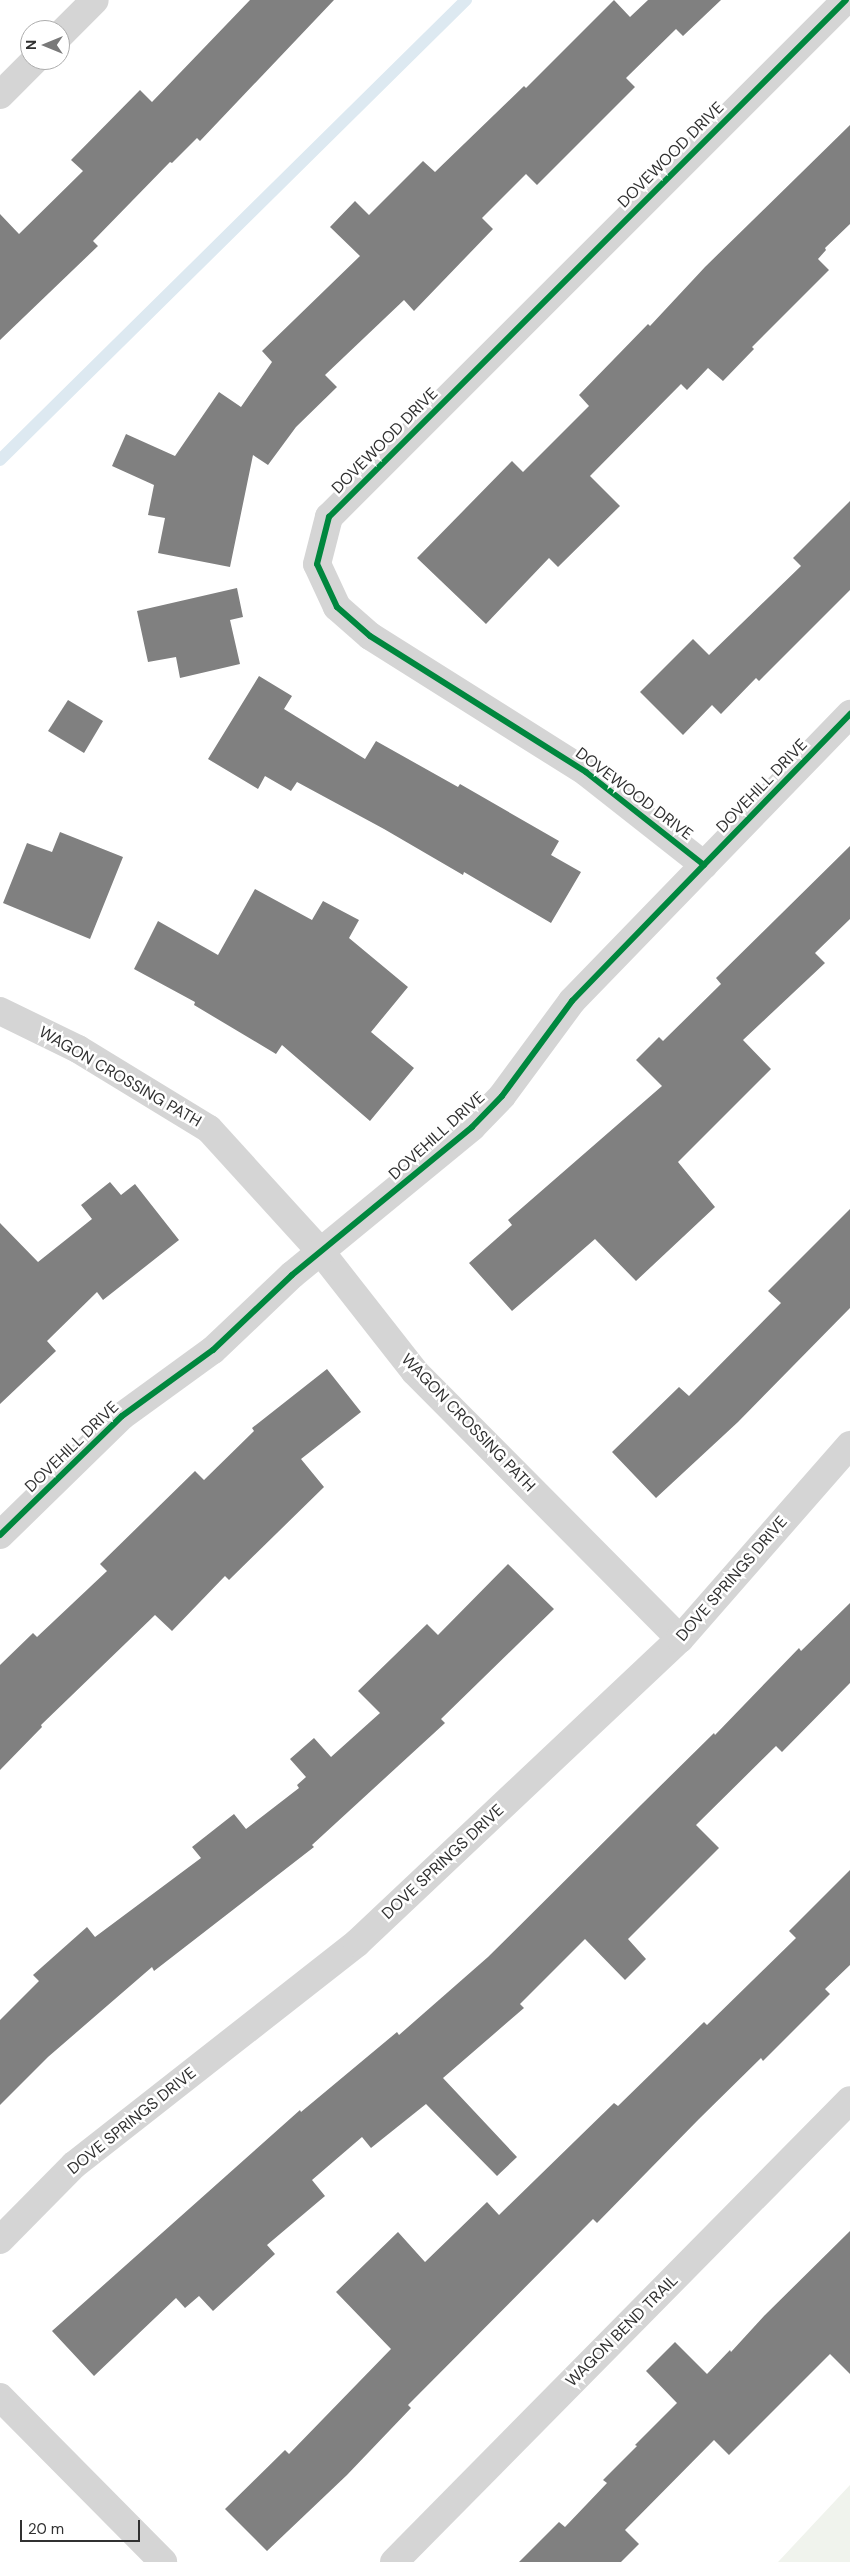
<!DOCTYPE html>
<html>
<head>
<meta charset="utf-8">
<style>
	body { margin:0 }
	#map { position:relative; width:850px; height:2562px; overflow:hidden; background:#fff; font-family:"DM Sans",sans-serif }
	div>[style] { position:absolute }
	.green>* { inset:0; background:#f0f3ed }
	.stream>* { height:12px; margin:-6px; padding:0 6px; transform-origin:6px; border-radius:6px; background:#dde9f1 }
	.building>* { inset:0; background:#808080 }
	.minor>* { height:28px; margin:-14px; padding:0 14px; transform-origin:14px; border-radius:14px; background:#d5d5d5 }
	.cycleway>* { height:6px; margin:-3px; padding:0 3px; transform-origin:3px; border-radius:3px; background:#00873e }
	span { translate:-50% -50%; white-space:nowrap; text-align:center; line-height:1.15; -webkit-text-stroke:5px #fff; paint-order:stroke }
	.street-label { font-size:16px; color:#313131 }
	.north { position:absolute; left:20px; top:20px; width:50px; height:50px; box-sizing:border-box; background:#fff; border:1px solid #adadad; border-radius:50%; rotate:270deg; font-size:14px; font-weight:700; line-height:20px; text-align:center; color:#313131 }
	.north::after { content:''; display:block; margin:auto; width:18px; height:22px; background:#797979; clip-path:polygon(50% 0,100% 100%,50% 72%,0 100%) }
	.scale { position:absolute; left:20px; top:2520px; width:120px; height:22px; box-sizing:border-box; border:2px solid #313131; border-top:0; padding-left:6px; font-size:15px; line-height:18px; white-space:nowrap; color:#313131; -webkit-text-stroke:4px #fff; paint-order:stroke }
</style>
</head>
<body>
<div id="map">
	<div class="green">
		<div style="clip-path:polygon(850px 2485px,850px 2562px,778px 2562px)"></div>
	</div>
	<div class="stream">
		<div style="left:0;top:460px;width:655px;rotate:-44.63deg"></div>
	</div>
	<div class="building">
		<div style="clip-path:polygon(250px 0,334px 0,200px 141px,197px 138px,172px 163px,170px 162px,93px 241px,98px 246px,0 340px,0 214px,19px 234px,83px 171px,71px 160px,140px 90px,152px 102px)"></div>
		<div style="clip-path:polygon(614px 0,630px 17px,648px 0,721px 0,683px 36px,676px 29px,626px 78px,635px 87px,537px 185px,526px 174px,482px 218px,493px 229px,414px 311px,404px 300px,325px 375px,337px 387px,296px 427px,268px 465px,253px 455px,230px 567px,158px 553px,165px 518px,148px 515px,154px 485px,112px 466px,126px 434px,175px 456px,219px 392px,241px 407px,272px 362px,262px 351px,360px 256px,330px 227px,355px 201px,369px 215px,423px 161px,435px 172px,524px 86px,526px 88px)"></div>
		<div style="clip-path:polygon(850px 125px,850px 224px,825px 248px,826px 250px,818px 259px,829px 270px,752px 347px,754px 349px,723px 381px,708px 368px,687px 390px,681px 384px,590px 476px,620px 506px,558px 567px,549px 558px,486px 624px,417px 558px,512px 461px,523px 472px,589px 406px,579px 395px,648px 324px,650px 326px,705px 267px)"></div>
		<div style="clip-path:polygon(850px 501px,850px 590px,759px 681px,756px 678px,721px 714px,712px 705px,683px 735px,640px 692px,693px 639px,709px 655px,801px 566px,793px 558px)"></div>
		<div style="clip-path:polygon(237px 588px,243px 617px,230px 620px,240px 664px,180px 678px,176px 657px,148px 662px,137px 611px)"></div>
		<div style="clip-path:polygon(259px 676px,292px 696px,284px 709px,365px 759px,376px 741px,458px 787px,460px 784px,559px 841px,551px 855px,581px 872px,551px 923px,464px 872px,463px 875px,384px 829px,297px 782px,291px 791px,265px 776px,258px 789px,208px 759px)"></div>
		<div style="clip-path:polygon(68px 700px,103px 721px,84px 753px,48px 731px)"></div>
		<div style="clip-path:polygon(60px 832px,123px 857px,90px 939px,3px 903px,27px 843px,52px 852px)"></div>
		<div style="clip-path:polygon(850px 846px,850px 919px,815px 953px,825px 963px,743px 1040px,771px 1069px,678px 1162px,715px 1207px,636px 1281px,595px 1239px,512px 1311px,469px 1263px,512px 1225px,508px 1220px,662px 1086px,636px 1060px,659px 1037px,663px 1041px,721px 984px,716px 978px)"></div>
		<div style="clip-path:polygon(255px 889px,312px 920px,323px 901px,359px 920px,349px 938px,408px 987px,371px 1032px,414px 1068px,370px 1121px,282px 1045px,276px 1054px,194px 1005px,195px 1002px,134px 969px,158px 921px,218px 955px)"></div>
		<div style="clip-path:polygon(110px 1182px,121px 1195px,135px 1184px,179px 1240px,103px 1300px,97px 1292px,47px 1341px,56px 1351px,0 1404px,0 1223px,38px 1262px,92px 1219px,81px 1205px)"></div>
		<div style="clip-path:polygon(850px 1209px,850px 1308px,738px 1422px,656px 1498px,612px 1452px,679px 1387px,689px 1396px,781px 1303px,768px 1291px)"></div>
		<div style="clip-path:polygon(327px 1369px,361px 1412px,301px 1459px,324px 1487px,229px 1580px,225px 1576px,172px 1631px,155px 1615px,41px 1725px,42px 1727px,0 1770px,0 1665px,33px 1633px,37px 1637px,107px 1571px,100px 1564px,195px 1471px,204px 1480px,254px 1431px,252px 1428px)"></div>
		<div style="clip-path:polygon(508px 1564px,554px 1609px,441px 1719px,445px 1723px,312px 1845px,314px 1847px,154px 1971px,152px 1967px,48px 2057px,0 2105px,0 2020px,39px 1981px,33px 1975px,87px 1927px,95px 1937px,201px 1858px,192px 1847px,234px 1814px,246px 1829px,299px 1788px,297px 1785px,306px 1777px,290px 1759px,314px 1738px,331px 1757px,380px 1713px,358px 1691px,427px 1624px,438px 1635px)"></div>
		<div style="clip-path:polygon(850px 1603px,850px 1683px,782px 1752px,776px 1746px,696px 1825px,719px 1848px,628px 1939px,646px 1959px,625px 1980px,585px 1939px,520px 2004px,524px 2008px,443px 2078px,517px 2157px,497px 2176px,426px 2104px,371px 2148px,362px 2137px,312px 2180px,325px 2196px,267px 2245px,275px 2254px,213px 2311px,199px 2296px,185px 2308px,176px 2298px,94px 2376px,52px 2331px,300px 2110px,301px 2112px,397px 2032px,399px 2035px,488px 1957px,642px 1804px,714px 1733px,715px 1735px,799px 1648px,801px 1651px)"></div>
		<div style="clip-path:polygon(850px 1870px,850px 1965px,825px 1989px,830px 1994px,763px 2061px,761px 2058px,699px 2119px,597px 2223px,593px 2219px,408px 2405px,411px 2408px,347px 2475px,267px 2551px,225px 2509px,285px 2450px,289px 2454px,391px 2349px,336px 2292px,398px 2232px,425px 2262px,487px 2202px,499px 2215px,614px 2103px,618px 2106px,704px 2022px,707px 2025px,796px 1938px,789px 1931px)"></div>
		<div style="clip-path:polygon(850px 2231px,850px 2374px,830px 2354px,729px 2455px,714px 2440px,625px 2530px,639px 2544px,621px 2562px,519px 2562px,559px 2522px,565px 2527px,607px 2483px,603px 2480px,637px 2446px,635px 2445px,677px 2403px,646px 2371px,675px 2342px,707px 2374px,730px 2350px,731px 2352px,764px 2316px)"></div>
	</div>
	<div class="minor">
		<div style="left:60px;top:35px;width:49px;rotate:-45deg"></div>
		<div style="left:0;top:95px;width:49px;rotate:-45deg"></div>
		<div style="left:704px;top:865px;width:150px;rotate:-141.8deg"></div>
		<div style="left:586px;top:772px;width:255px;rotate:-147.8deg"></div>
		<div style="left:370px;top:636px;width:44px;rotate:-138.7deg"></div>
		<div style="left:337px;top:607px;width:47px;rotate:-114.9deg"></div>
		<div style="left:317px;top:564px;width:49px;rotate:-75.7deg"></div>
		<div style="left:329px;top:517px;width:731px;rotate:-45deg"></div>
		<div style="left:0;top:1011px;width:87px;rotate:26deg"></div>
		<div style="left:78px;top:1049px;width:153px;rotate:31.4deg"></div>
		<div style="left:209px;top:1129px;width:166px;rotate:47.7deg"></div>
		<div style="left:321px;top:1252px;width:152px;rotate:51.9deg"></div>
		<div style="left:415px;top:1372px;width:376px;rotate:45.2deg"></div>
		<div style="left:0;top:1535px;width:170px;rotate:-44.3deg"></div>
		<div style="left:122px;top:1416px;width:112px;rotate:-36deg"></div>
		<div style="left:213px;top:1350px;width:109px;rotate:-43.5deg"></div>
		<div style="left:292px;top:1275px;width:233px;rotate:-39.4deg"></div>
		<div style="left:472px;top:1127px;width:43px;rotate:-45.9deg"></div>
		<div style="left:502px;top:1096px;width:118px;rotate:-53.6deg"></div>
		<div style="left:572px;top:1001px;width:400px;rotate:-45.9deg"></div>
		<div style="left:0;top:2240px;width:105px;rotate:-45.4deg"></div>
		<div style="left:74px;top:2165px;width:360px;rotate:-38.1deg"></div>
		<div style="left:357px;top:1943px;width:444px;rotate:-43.3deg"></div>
		<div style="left:680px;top:1639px;width:258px;rotate:-48.8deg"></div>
		<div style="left:0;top:2397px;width:232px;rotate:45.3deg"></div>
		<div style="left:394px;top:2562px;width:649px;rotate:-45.37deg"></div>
	</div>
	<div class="cycleway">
		<div style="left:704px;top:865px;width:150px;rotate:-141.8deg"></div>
		<div style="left:586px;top:772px;width:255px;rotate:-147.8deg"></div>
		<div style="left:370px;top:636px;width:44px;rotate:-138.7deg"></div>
		<div style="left:337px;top:607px;width:47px;rotate:-114.9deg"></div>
		<div style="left:317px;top:564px;width:49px;rotate:-75.7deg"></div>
		<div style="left:329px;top:517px;width:731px;rotate:-45deg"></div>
		<div style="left:0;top:1535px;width:170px;rotate:-44.3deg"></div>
		<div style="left:122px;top:1416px;width:112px;rotate:-36deg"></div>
		<div style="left:213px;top:1350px;width:109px;rotate:-43.5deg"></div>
		<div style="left:292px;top:1275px;width:233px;rotate:-39.4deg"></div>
		<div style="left:472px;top:1127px;width:43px;rotate:-45.9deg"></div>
		<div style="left:502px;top:1096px;width:118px;rotate:-53.6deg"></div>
		<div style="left:572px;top:1001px;width:400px;rotate:-45.9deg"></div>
	</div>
	<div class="street-label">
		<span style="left:671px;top:155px;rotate:-45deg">DOVEWOOD DRIVE</span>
		<span style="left:385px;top:441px;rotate:-45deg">DOVEWOOD DRIVE</span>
		<span style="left:762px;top:786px;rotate:-46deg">DOVEHILL DRIVE</span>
		<span style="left:634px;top:794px;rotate:37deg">DOVEWOOD DRIVE</span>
		<span style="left:120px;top:1077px;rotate:30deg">WAGON CROSSING PATH</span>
		<span style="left:437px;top:1136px;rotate:-42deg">DOVEHILL DRIVE</span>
		<span style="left:468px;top:1423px;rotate:46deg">WAGON CROSSING PATH</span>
		<span style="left:72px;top:1447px;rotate:-44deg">DOVEHILL DRIVE</span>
		<span style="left:732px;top:1579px;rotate:-49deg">DOVE SPRINGS DRIVE</span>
		<span style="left:443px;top:1862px;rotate:-43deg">DOVE SPRINGS DRIVE</span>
		<span style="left:132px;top:2121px;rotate:-39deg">DOVE SPRINGS DRIVE</span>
		<span style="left:622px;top:2331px;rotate:-45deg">WAGON BEND TRAIL</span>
	</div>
	<div class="north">N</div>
	<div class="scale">20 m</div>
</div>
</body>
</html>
